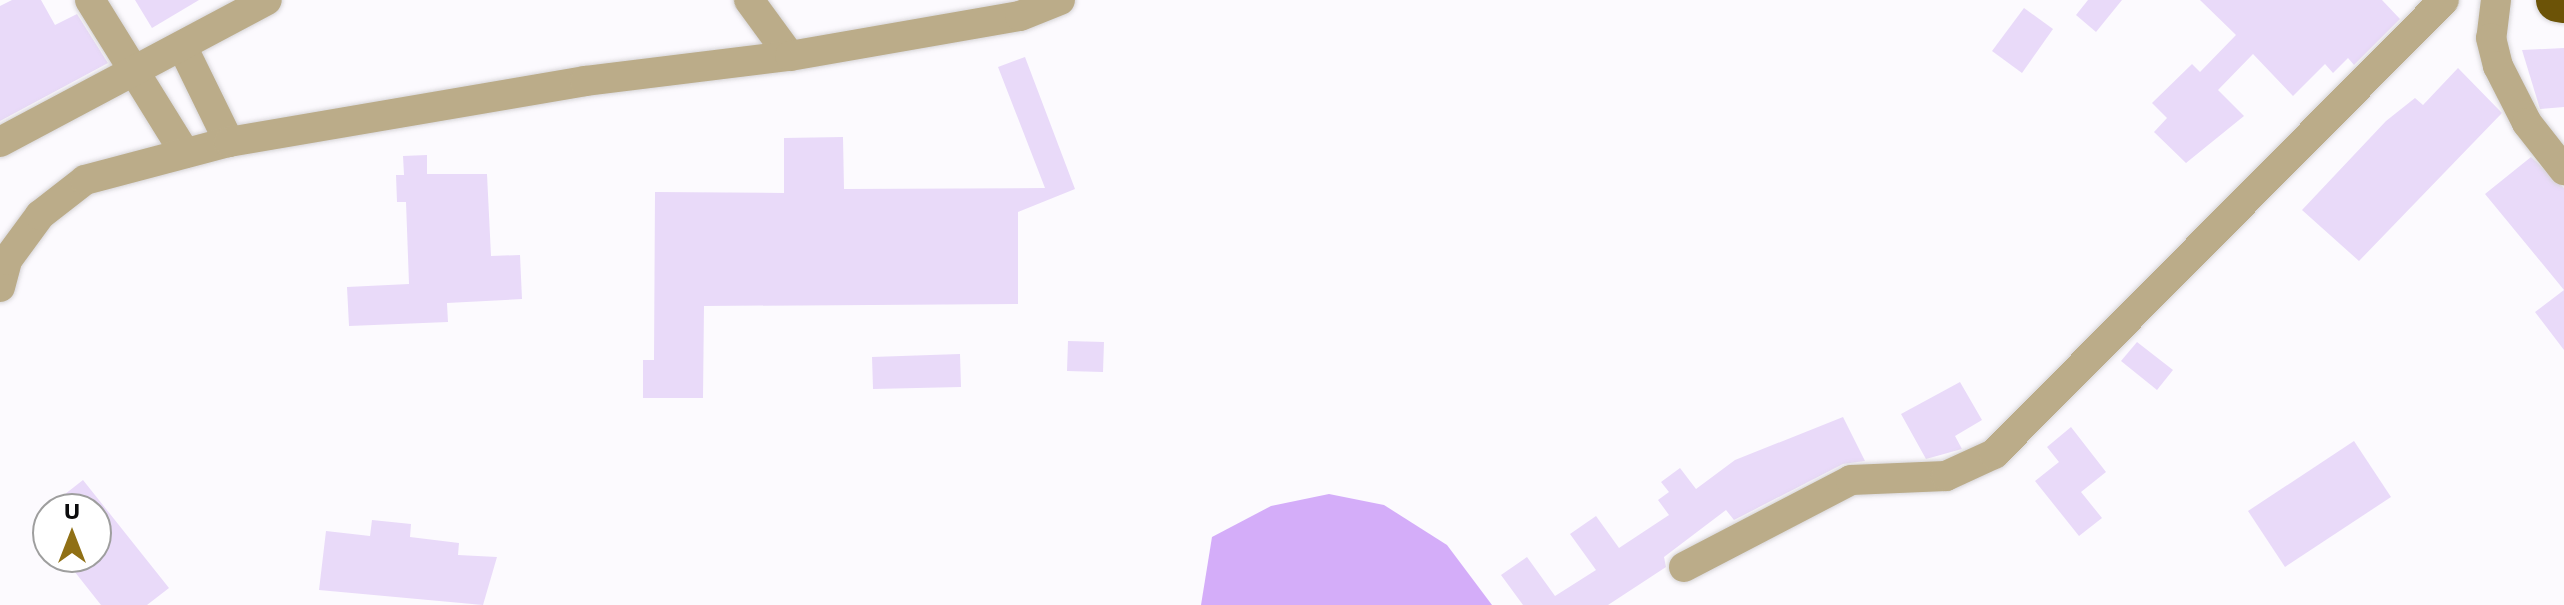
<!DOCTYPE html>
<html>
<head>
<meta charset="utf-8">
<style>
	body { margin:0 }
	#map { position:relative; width:2564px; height:605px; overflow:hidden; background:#fcfafe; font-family:Commissioner,sans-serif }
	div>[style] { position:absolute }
	.water>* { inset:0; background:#d4adf9 }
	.building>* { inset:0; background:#e9daf9 }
	.roads { filter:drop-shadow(0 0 2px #d6d4d7) drop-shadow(0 0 2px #d6d4d7) }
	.minor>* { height:30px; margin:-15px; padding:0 15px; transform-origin:15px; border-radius:15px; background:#bbac89 }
	.highway>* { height:44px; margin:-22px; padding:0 22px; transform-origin:22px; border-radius:22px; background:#6c5307 }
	span { translate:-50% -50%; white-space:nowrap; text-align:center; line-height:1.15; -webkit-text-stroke:6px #fff; paint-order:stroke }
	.north { position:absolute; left:32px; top:493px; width:80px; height:80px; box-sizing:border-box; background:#fff; border:2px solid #9e9e9e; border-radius:50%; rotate:0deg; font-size:22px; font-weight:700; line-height:32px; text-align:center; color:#0c0c0d }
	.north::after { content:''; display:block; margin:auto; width:28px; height:36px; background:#907015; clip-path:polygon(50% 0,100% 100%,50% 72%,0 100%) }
</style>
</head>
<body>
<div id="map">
	<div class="water">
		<div style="clip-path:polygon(1329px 494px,1384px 505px,1447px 545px,1492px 605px,1201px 605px,1212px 537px,1271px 506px)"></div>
	</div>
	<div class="building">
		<div style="clip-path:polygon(12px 0,41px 0,55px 25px,77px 14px,108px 63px,0 121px,0 6px)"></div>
		<div style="clip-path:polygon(135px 0,199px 0,152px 28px)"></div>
		<div style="clip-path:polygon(2088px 0,2122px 0,2096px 32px,2076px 15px)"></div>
		<div style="clip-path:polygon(2200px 0,2382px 0,2400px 19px,2354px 65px,2348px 58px,2333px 73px,2325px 64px,2293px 96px,2253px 54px,2218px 90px,2244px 116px,2186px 163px,2154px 132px,2167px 118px,2152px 103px,2192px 64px,2200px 72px,2236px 35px)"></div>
		<div style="clip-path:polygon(2024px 8px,2053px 29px,2022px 73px,1992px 51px)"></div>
		<div style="clip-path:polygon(2564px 48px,2564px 107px,2540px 109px,2522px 50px)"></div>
		<div style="clip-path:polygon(1025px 57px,1075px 189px,1018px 212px,1018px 304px,704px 306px,703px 398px,643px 398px,643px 360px,654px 360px,655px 192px,784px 193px,784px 138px,843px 137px,844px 189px,1045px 188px,998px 67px)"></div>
		<div style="clip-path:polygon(2458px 68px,2502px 113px,2359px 261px,2302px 210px,2386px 121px,2415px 98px,2423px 105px)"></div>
		<div style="clip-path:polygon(427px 155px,427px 174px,487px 174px,491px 256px,520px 255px,522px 299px,447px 303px,448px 322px,349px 326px,347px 287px,409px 284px,406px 202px,397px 202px,396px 175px,404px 175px,403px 156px)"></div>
		<div style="clip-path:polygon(2531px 157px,2564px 188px,2564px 350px,2535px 312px,2564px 290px,2485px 194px)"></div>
		<div style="clip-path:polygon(1068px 341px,1104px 342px,1103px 372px,1067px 371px)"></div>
		<div style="clip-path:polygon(2137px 342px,2173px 370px,2157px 390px,2121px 361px)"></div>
		<div style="clip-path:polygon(960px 354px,961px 387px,873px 389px,872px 357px)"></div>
		<div style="clip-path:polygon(1960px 382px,1982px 420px,1955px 436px,1962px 449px,1926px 459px,1901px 414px)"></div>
		<div style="clip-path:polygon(1843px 417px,1865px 461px,1843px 464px,1734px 520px,1726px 510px,1664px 557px,1666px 567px,1608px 605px,1523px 605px,1501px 575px,1527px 557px,1555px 596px,1596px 570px,1570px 534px,1596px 516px,1619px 548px,1669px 515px,1658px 500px,1669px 492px,1661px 482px,1680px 468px,1696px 489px,1735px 460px)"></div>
		<div style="clip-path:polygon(2071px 427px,2106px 472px,2081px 492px,2102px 518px,2079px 536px,2035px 481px,2059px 462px,2047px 447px)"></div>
		<div style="clip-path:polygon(2354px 441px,2391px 497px,2285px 567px,2248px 511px)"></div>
		<div style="clip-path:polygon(83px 480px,169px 588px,147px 605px,101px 605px,63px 557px,96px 557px,96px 509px,46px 509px)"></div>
		<div style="clip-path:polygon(372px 520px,411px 524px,410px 537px,459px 543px,458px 555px,497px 557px,483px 605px,319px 590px,326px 531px,370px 536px)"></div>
	</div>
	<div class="roads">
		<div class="minor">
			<div style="left:90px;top:0;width:180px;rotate:58.2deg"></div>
			<div style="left:749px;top:0;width:69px;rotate:53.8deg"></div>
			<div style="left:2496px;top:0;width:38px;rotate:97deg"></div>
			<div style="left:2491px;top:38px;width:29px;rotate:76deg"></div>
			<div style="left:2498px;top:66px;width:64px;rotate:63deg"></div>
			<div style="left:2527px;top:123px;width:60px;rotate:51.8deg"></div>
			<div style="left:182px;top:46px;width:107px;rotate:63.9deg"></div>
			<div style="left:0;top:142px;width:302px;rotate:-28deg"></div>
			<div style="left:0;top:287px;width:28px;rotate:-75deg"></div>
			<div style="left:7px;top:260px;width:56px;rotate:-53.7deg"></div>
			<div style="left:40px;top:215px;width:57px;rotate:-37.9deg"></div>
			<div style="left:85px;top:180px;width:149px;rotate:-14.8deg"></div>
			<div style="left:229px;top:142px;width:361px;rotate:-9.7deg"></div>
			<div style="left:585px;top:81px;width:207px;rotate:-7deg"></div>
			<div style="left:790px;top:56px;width:233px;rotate:-9.9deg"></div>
			<div style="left:1020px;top:16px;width:43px;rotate:-21.8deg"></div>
			<div style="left:1684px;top:567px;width:188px;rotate:-27.5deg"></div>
			<div style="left:1851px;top:480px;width:95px;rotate:-2.4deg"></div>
			<div style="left:1946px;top:476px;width:53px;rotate:-24.6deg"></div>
			<div style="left:1994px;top:454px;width:639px;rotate:-45.25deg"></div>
		</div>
		<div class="highway">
			<div style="left:2558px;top:0;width:6px;rotate:9deg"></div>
		</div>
	</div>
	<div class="north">U</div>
</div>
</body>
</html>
